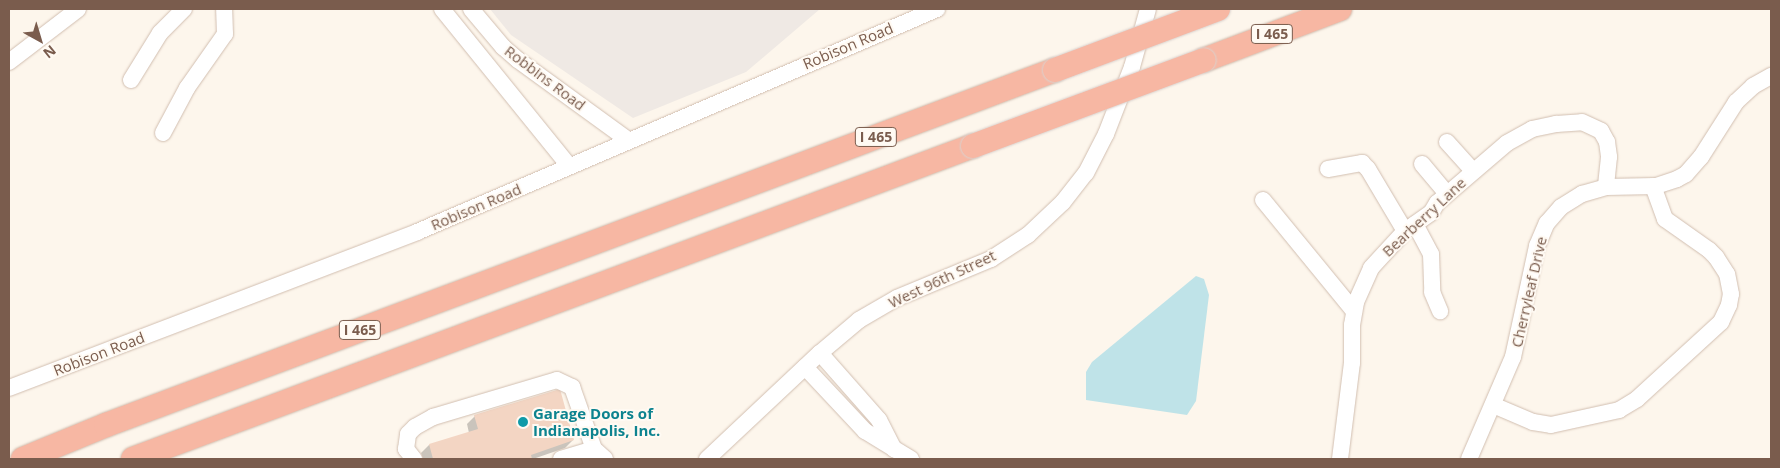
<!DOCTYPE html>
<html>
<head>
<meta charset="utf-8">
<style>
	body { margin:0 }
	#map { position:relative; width:1780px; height:468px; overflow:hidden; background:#fdf6ec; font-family:"Open Sans",sans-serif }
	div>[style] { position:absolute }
	.industrial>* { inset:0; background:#efe9e4 }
	.water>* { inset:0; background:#bfe3e8 }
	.shadow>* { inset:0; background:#0003 }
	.building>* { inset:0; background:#f3d5c3 }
	.roads { filter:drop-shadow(0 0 1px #d1beb0) drop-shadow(0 0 1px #d1beb0) }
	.minor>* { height:16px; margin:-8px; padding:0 8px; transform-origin:8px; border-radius:8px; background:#fff }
	.highway>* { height:24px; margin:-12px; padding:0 12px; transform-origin:12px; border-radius:12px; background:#f7b7a3 }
	.bridges { filter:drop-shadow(0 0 1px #dad1cd) drop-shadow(0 0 1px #dad1cd) }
	.highway-bridge>* { height:24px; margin:-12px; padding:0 12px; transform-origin:12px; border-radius:12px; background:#f7b7a3 }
	.dots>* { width:14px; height:14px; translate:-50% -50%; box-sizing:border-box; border:2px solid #fffaf3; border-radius:50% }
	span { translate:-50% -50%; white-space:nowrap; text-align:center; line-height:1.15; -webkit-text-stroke:4px #fffaf3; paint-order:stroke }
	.shield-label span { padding:1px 4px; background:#fffaf3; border:1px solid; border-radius:4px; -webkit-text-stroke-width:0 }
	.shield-label { font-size:14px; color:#7a5c4d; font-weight:700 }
	.street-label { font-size:15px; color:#7a5c4d }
	.culture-label { font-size:15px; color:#0d838f; font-weight:700 }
	.left { translate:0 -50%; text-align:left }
	.frame { position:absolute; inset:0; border:10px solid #7a5c4d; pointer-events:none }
	.north { position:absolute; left:15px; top:15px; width:50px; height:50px; -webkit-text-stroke:4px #fffaf3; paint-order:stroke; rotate:141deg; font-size:14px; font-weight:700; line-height:20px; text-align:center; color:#7a5c4d }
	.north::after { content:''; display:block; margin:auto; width:18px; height:22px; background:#7a5c4d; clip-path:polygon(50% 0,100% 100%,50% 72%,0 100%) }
</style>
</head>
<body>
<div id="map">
	<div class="industrial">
		<div style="clip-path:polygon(490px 9px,820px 9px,746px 72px,633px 118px,511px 35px)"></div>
	</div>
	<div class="water">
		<div style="clip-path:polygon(1196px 276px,1204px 279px,1209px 295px,1196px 401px,1187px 415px,1086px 400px,1086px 372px,1092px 362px)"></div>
	</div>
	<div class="shadow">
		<div style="clip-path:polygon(475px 416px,573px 440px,565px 448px,533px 459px,423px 459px,421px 453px,429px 445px,469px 433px,467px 424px)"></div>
	</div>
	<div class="building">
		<div style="clip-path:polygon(560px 389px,574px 440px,531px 455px,532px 459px,433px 459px,429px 444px,478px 429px,474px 415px)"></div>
	</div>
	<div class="roads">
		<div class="minor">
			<div style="left:442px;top:9px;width:202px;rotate:51deg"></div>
			<div style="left:471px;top:9px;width:50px;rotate:49.9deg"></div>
			<div style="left:503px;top:47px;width:20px;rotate:41deg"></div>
			<div style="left:518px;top:60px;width:136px;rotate:36deg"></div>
			<div style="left:9px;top:62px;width:87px;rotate:-37.5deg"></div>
			<div style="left:131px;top:80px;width:55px;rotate:-58.3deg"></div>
			<div style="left:160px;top:33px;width:34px;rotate:-45deg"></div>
			<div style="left:163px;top:133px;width:51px;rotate:-61.9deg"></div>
			<div style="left:187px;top:88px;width:66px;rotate:-54.9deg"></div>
			<div style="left:225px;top:34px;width:25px;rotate:-92deg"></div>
			<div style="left:1447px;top:142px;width:39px;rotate:48deg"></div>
			<div style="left:1422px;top:164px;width:39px;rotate:50deg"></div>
			<div style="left:1328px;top:169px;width:35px;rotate:-10deg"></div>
			<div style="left:1362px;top:163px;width:8px;rotate:45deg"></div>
			<div style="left:1368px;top:169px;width:72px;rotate:59.2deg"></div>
			<div style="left:1263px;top:200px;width:144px;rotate:50.7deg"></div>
			<div style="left:1415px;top:224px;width:34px;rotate:62deg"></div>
			<div style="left:1431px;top:254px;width:38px;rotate:88deg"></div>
			<div style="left:1432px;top:292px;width:21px;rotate:67deg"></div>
			<div style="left:820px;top:353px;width:89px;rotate:48.6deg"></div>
			<div style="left:879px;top:420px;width:33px;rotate:63deg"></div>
			<div style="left:805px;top:367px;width:88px;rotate:46.8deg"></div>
			<div style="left:865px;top:431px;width:54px;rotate:31.3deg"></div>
			<div style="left:9px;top:388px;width:437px;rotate:-20.9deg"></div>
			<div style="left:417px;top:232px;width:566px;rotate:-23.21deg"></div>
			<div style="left:1493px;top:405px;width:43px;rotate:23deg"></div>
			<div style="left:1533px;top:422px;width:18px;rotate:9deg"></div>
			<div style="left:1551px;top:425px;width:70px;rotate:-12.4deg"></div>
			<div style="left:1619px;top:410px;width:21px;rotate:-31deg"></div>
			<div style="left:1637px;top:399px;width:114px;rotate:-42.5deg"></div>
			<div style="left:1721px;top:322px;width:19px;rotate:-65deg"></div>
			<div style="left:1729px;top:305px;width:11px;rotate:-80deg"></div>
			<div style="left:1731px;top:294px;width:20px;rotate:-101deg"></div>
			<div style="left:1727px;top:274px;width:20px;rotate:-123deg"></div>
			<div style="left:1716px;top:257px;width:10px;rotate:-135deg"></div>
			<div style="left:1709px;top:250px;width:54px;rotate:-144.8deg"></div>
			<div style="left:1665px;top:219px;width:35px;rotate:-110deg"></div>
			<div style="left:414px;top:459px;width:13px;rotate:-129deg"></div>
			<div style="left:406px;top:449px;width:15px;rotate:-82deg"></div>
			<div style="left:408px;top:434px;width:10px;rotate:-45deg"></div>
			<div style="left:415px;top:427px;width:21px;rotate:-29deg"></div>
			<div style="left:433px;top:417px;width:129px;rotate:-16.6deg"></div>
			<div style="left:557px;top:380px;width:17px;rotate:25deg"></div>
			<div style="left:572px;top:387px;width:66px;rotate:70.5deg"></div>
			<div style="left:594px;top:449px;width:15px;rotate:42deg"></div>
			<div style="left:561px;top:459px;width:34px;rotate:-17deg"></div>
			<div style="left:707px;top:459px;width:155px;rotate:-43.2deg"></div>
			<div style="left:820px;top:353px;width:51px;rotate:-40.2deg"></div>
			<div style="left:859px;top:320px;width:44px;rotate:-30.1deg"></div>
			<div style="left:897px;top:298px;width:102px;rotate:-22.5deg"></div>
			<div style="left:991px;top:259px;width:44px;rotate:-33deg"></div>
			<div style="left:1028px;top:235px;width:48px;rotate:-43.3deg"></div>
			<div style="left:1063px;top:202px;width:37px;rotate:-52deg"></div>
			<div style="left:1086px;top:173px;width:44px;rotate:-62.9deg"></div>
			<div style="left:1106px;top:134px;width:72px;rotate:-68.8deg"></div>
			<div style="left:1132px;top:67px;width:60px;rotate:-74.6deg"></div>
			<div style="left:1340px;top:459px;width:97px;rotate:-82.9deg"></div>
			<div style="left:1352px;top:363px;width:38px;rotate:-90deg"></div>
			<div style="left:1352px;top:325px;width:23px;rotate:-80deg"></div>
			<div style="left:1356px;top:302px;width:37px;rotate:-66deg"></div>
			<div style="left:1371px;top:268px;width:50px;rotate:-47.4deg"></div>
			<div style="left:1405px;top:231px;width:32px;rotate:-35deg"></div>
			<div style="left:1431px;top:213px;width:12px;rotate:-59deg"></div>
			<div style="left:1437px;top:203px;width:92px;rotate:-40.6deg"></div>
			<div style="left:1507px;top:143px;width:29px;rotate:-29deg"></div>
			<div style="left:1532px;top:129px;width:25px;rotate:-12deg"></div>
			<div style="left:1556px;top:124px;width:26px;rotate:-4deg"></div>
			<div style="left:1582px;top:122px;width:21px;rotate:25deg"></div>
			<div style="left:1601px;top:131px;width:13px;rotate:61deg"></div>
			<div style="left:1607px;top:142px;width:15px;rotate:82deg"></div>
			<div style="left:1609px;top:157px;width:30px;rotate:96deg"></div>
			<div style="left:1469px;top:459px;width:111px;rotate:-66.7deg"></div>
			<div style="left:1513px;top:357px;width:114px;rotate:-77.8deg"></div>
			<div style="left:1537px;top:246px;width:25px;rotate:-67deg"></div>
			<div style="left:1547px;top:223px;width:21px;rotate:-49deg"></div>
			<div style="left:1561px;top:207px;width:25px;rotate:-32deg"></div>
			<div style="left:1582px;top:194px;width:25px;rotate:-16deg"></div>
			<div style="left:1606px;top:187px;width:50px;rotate:-1.1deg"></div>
			<div style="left:1656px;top:186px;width:22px;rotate:-18deg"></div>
			<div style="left:1677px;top:179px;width:10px;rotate:-29deg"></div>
			<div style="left:1686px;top:174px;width:23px;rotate:-49deg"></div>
			<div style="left:1701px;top:157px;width:65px;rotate:-57.5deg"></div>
			<div style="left:1736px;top:102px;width:23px;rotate:-43deg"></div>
			<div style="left:1753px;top:86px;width:21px;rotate:-29deg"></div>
		</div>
		<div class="highway">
			<div style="left:1204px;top:60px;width:145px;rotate:-20.6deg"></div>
			<div style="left:23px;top:459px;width:90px;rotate:-22.3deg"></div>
			<div style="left:106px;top:425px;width:1013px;rotate:-20.51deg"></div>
			<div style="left:133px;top:459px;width:896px;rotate:-20.44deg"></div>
		</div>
	</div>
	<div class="bridges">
		<div class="highway-bridge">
			<div style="left:1055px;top:70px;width:174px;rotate:-20.5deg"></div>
			<div style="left:973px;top:146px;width:246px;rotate:-20.4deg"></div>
		</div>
	</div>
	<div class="dots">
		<div style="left:523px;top:422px;background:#0f9aa8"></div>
	</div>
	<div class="shield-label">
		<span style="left:1272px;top:34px">I 465</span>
		<span style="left:876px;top:137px">I 465</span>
		<span style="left:360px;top:330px">I 465</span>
	</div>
	<div class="street-label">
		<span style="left:848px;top:46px;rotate:-23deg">Robison Road</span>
		<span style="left:545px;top:78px;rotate:37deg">Robbins Road</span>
		<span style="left:476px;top:207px;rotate:-23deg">Robison Road</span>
		<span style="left:1424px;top:217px;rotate:-43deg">Bearberry Lane</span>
		<span style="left:942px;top:279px;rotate:-25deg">West 96th Street</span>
		<span style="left:1529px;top:292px;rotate:-77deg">Cherryleaf Drive</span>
		<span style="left:99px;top:354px;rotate:-21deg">Robison Road</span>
	</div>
	<div class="culture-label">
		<span class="left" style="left:533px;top:422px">Garage Doors of<br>Indianapolis, Inc.</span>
	</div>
	<div class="frame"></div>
	<div class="north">N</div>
</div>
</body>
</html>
